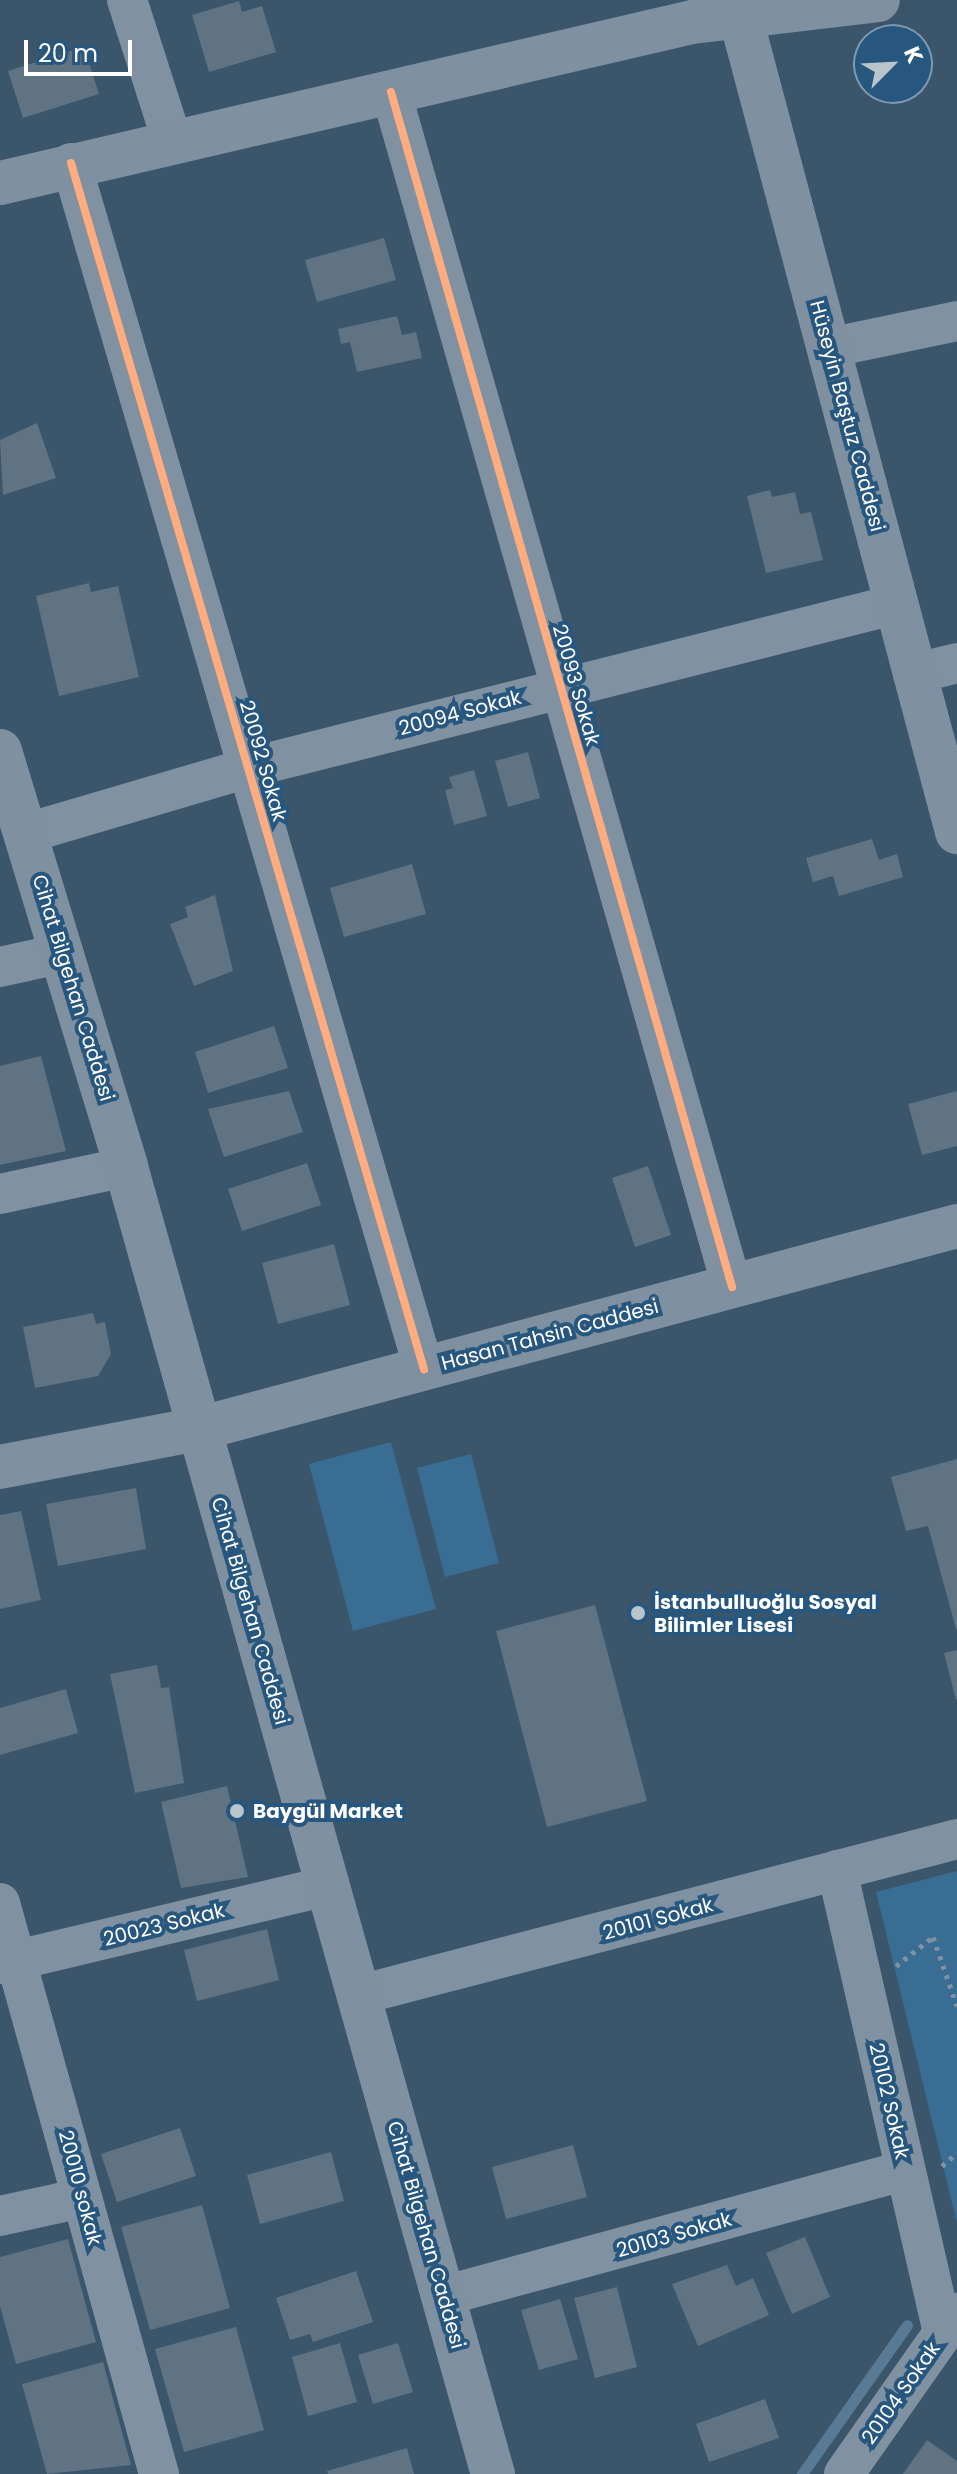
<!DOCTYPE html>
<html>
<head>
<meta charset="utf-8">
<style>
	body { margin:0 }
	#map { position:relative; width:957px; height:2474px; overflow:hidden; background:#3b556a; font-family:Poppins,sans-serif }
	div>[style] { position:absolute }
	.green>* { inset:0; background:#3a6d94 }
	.stream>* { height:11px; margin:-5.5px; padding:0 5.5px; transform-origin:5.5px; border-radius:5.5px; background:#597a95 }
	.building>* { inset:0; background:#5f7383 }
	.path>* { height:5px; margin-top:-2.5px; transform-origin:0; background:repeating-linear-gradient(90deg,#8091a1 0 4px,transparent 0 10px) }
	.minor>* { height:40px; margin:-20px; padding:0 20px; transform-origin:20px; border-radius:20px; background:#8091a1 }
	.major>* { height:44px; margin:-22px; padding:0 22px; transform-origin:22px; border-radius:22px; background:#7f90a0 }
	.cycleway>* { height:8px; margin:-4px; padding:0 4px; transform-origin:4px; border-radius:4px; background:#ffac80 }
	.dots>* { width:22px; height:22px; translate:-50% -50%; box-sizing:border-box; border:4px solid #27577e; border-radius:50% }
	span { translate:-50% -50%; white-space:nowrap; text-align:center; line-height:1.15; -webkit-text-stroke:8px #27577e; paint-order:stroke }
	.street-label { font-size:20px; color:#fff }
	.poi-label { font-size:20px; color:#fff; font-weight:700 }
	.left { translate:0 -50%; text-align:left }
	.north { position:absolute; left:853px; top:24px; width:80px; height:80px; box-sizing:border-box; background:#27577e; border:2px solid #7d9ab2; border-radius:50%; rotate:66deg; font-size:22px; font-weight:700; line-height:32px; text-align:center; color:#fff }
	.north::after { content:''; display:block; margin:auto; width:28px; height:36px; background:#bac4cb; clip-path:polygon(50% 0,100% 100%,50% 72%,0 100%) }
	.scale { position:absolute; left:24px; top:40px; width:108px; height:36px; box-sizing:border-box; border:4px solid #fff; border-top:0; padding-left:10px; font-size:24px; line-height:28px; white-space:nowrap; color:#fff; -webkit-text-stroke:6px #27577e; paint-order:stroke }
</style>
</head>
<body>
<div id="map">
	<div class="green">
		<div style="clip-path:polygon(391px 1442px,436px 1609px,353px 1631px,309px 1464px)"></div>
		<div style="clip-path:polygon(471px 1454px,499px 1563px,445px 1577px,417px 1468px)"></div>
		<div style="clip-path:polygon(957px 1871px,957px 2223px,876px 1892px)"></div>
	</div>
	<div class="stream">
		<div style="left:802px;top:2474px;width:182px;rotate:-54.8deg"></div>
	</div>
	<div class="building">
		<div style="clip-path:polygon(239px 1px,242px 12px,262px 6px,276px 52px,209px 72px,192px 15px)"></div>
		<div style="clip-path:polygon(84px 47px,99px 94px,23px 118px,8px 71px)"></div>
		<div style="clip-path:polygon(384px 238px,396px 280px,317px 302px,305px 260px)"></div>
		<div style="clip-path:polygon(397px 316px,402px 335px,416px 332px,422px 358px,357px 372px,350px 342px,341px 344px,338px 329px)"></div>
		<div style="clip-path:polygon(37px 423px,56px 478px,3px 495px,0 440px)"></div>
		<div style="clip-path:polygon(770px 490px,772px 497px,795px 492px,800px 514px,811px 512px,823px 560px,766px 573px,747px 496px)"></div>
		<div style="clip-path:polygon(89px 583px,91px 592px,118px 586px,139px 677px,59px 696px,36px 596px)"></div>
		<div style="clip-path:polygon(528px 752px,540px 798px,508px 807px,495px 761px)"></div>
		<div style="clip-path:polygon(474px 770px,487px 816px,454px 825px,445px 790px,453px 788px,449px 777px)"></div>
		<div style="clip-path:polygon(872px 839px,879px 860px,897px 854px,903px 877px,839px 896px,833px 876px,813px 882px,806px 858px)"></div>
		<div style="clip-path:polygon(412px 864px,426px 914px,344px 937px,330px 888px)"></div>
		<div style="clip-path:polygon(215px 895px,233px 971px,194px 986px,170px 924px,188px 917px,185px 907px)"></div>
		<div style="clip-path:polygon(274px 1026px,288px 1068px,208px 1093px,195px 1052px)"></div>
		<div style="clip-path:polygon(41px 1056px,66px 1151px,0 1165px,0 1066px)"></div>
		<div style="clip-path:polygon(289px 1091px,303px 1132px,224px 1157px,208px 1109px)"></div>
		<div style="clip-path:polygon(957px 1091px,957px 1146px,922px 1155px,908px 1104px)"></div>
		<div style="clip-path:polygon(307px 1163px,321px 1205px,242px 1231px,228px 1189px)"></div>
		<div style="clip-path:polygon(648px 1166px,671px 1235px,635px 1247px,612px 1178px)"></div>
		<div style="clip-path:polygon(334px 1244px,350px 1305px,278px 1324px,262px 1263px)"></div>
		<div style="clip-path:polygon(93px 1313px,96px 1324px,105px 1322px,111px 1354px,98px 1376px,35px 1388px,23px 1327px)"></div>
		<div style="clip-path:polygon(957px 1459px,957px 1629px,956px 1629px,928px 1526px,906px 1531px,891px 1477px)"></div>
		<div style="clip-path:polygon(136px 1488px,146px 1549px,58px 1566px,46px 1504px)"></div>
		<div style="clip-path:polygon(21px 1511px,41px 1600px,0 1609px,0 1515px)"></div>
		<div style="clip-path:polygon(595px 1605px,647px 1801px,547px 1827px,496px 1631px)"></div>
		<div style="clip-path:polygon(957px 1650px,957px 1699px,956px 1700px,944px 1653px)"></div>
		<div style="clip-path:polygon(157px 1665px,161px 1688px,169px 1687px,184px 1783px,135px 1793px,110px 1674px)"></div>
		<div style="clip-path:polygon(66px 1689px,78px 1733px,0 1755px,0 1708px)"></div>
		<div style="clip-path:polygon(227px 1786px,248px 1877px,181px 1888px,161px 1802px)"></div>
		<div style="clip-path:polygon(267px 1929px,279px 1980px,197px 2001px,184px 1950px)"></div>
		<div style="clip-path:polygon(180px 2128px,196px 2176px,117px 2202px,101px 2154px)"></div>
		<div style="clip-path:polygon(573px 2145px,587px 2197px,506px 2219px,492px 2167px)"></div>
		<div style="clip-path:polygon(331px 2152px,344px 2201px,260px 2224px,247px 2175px)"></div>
		<div style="clip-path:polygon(202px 2205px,230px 2308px,150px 2330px,121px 2227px)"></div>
		<div style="clip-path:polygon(805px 2237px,830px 2297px,792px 2314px,766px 2253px)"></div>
		<div style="clip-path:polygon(68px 2239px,96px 2342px,16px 2364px,0 2306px,0 2257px)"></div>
		<div style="clip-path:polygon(727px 2265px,736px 2286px,753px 2278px,769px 2315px,698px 2346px,672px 2284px)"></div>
		<div style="clip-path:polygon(356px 2271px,373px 2322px,313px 2342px,310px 2334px,290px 2340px,276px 2298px)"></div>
		<div style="clip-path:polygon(617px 2287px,637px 2367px,595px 2378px,574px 2298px)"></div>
		<div style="clip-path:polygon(560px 2299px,578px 2359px,539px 2370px,521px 2310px)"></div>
		<div style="clip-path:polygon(236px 2327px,264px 2430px,184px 2452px,155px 2349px)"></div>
		<div style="clip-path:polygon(340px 2343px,357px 2402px,308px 2416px,292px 2357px)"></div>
		<div style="clip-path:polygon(398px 2343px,413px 2392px,373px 2404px,358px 2355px)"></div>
		<div style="clip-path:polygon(103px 2362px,131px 2465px,47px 2474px,22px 2384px)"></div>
		<div style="clip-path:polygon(765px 2399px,779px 2438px,709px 2462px,696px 2424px)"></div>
		<div style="clip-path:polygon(927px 2440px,957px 2461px,957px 2474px,903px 2474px)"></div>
		<div style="clip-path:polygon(407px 2448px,414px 2474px,328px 2474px,327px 2471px)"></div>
	</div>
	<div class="path">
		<div style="left:896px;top:1966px;width:47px;rotate:-38.1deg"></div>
		<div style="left:933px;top:1937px;width:73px;rotate:70.8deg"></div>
		<div style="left:942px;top:2166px;width:20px;rotate:-41deg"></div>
	</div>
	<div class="minor">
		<div style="left:127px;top:0;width:150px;rotate:72.2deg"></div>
		<div style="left:391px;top:92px;width:1243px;rotate:74.07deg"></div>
		<div style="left:71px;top:163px;width:1257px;rotate:73.69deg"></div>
		<div style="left:828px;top:348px;width:132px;rotate:-11.8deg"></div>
		<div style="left:913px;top:674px;width:45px;rotate:-14deg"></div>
		<div style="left:27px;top:833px;width:230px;rotate:-16.4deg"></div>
		<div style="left:248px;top:768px;width:669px;rotate:-14.18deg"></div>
		<div style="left:0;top:967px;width:65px;rotate:-12.5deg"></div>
		<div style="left:0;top:1194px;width:129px;rotate:-12.1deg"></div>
		<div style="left:837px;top:1870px;width:474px;rotate:77.1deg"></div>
		<div style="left:0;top:1903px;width:593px;rotate:74.44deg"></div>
		<div style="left:0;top:1964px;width:336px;rotate:-13.4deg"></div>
		<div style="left:359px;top:1995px;width:618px;rotate:-14.62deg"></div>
		<div style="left:0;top:2216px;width:84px;rotate:-12.4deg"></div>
		<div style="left:443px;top:2296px;width:478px;rotate:-15.2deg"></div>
		<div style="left:844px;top:2474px;width:197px;rotate:-54.9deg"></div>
	</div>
	<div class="major">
		<div style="left:736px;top:0;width:861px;rotate:75.12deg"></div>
		<div style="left:0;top:183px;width:710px;rotate:-13.1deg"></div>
		<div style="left:692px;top:22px;width:187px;rotate:-6.7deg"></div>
		<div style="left:0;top:751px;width:435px;rotate:73.1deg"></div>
		<div style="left:126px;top:1167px;width:1358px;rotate:74.32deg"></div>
		<div style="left:0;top:1467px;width:202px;rotate:-10.9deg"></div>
		<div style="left:198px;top:1429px;width:786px;rotate:-14.97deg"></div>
	</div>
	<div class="cycleway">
		<div style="left:391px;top:92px;width:1243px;rotate:74.07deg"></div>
		<div style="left:71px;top:163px;width:1257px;rotate:73.69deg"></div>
	</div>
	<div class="dots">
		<div style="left:638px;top:1613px;background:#bac4cb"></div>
		<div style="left:237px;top:1811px;background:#bac4cb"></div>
	</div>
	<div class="street-label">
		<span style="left:847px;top:416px;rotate:75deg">Hüseyin Baştuz Caddesi</span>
		<span style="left:576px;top:685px;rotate:74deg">20093 Sokak</span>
		<span style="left:460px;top:713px;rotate:-15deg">20094 Sokak</span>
		<span style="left:263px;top:761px;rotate:74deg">20092 Sokak</span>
		<span style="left:73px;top:988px;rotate:73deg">Cihat Bilgehan Caddesi</span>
		<span style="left:550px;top:1335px;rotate:-15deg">Hasan Tahsin Caddesi</span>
		<span style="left:250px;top:1611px;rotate:74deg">Cihat Bilgehan Caddesi</span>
		<span style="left:658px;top:1919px;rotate:-15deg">20101 Sokak</span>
		<span style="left:164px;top:1925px;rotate:-14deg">20023 Sokak</span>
		<span style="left:889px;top:2101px;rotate:77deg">20102 Sokak</span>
		<span style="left:80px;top:2188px;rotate:75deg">20010 sokak</span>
		<span style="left:426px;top:2235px;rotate:74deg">Cihat Bilgehan Caddesi</span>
		<span style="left:674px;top:2235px;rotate:-16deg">20103 Sokak</span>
		<span style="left:901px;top:2393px;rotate:-55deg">20104 Sokak</span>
	</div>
	<div class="poi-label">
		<span class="left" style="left:654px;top:1614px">İstanbulluoğlu Sosyal<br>Bilimler Lisesi</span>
		<span class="left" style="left:253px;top:1811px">Baygül Market</span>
	</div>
	<div class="north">K</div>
	<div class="scale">20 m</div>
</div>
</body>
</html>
